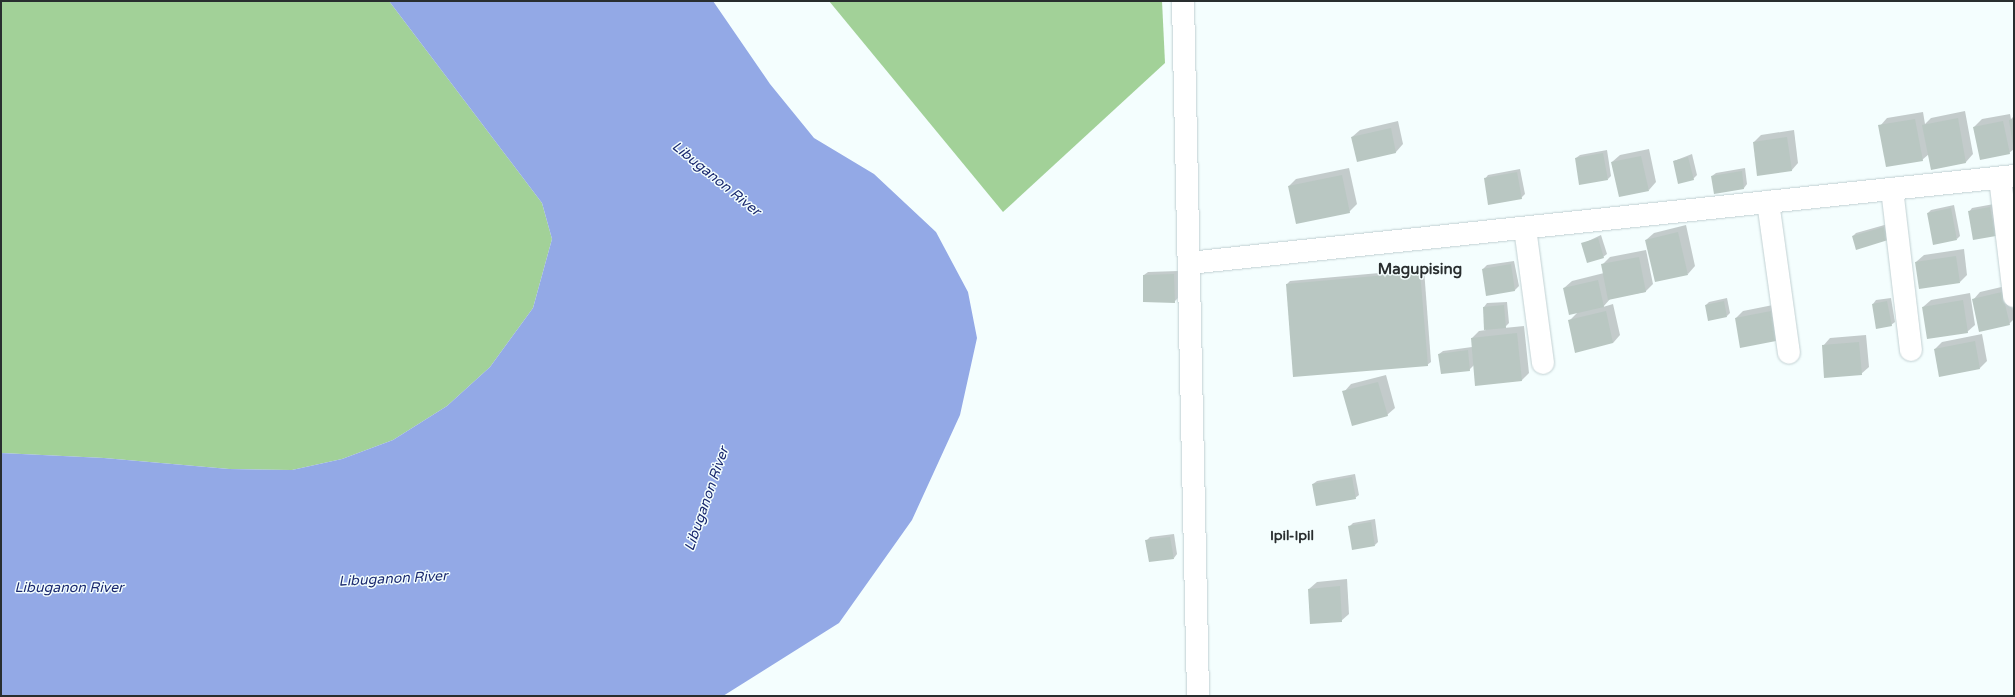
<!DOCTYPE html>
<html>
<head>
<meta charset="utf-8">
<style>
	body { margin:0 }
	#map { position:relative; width:2015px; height:697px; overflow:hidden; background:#f4fefe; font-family:"Varela Round",sans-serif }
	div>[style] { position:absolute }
	.forest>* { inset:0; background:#a2d198 }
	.water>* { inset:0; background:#93a9e6 }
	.shadow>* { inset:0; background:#0003 }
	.building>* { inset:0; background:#b9c7c2 }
	.roads { filter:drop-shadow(0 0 1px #c1d0d2) drop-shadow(0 0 1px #c1d0d2) }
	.minor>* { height:22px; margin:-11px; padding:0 11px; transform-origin:11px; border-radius:11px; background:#fff }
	span { translate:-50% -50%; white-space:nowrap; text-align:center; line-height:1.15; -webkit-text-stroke:3px #f4fefe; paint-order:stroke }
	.water-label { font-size:14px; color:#1a296f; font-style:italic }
	.neighbourhood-label { font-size:14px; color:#292e2f; font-weight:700 }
	.quarter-label { font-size:15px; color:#292e2f; font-weight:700 }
	.frame { position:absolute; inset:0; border:2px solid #292e2f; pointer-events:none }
</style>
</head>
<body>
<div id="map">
	<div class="forest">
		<div style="clip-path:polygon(1px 1px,389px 1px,542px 203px,552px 239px,533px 308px,490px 367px,447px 406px,393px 440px,342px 459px,292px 470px,229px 469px,104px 458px,1px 453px)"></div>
		<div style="clip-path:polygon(829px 1px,1162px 1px,1165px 63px,1003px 212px)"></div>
	</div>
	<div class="water">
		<div style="clip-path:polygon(389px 1px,713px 1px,770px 84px,814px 138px,874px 174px,936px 232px,968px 292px,977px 338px,960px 415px,912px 520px,839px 623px,723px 696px,1px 696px,1px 453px,104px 458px,229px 469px,292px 470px,342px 459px,393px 440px,447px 406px,490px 367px,533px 308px,552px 239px,542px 203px)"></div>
	</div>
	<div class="shadow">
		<div style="clip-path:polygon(1965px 111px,1973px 154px,1966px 162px,1932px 169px,1929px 154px,1922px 160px,1880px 126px,1887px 118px,1923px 112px,1925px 124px,1931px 118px)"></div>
		<div style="clip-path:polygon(2010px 114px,2011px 119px,2014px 116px,2014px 149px,2009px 153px,1974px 127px,1982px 119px)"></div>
		<div style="clip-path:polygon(1398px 121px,1403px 144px,1396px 152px,1358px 160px,1352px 137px,1360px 130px)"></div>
		<div style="clip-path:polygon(1794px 130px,1798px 163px,1791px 171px,1754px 142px,1761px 135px)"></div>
		<div style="clip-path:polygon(1649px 149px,1656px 182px,1649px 190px,1612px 162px,1620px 155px)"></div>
		<div style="clip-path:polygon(1607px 150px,1611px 176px,1608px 179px,1576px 158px,1580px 155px)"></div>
		<div style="clip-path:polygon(1692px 154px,1697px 175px,1693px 179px,1674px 161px)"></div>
		<div style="clip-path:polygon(1349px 168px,1357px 204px,1349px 212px,1289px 186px,1296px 179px)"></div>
		<div style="clip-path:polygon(1745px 168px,1747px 184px,1744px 188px,1712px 176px,1716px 173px)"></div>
		<div style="clip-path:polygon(1520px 169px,1525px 194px,1521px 198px,1485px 179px,1488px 175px)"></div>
		<div style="clip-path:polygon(1994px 204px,1999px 231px,1995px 235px,1969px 212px,1972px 208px)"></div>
		<div style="clip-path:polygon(1954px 205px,1960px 236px,1957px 239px,1928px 213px,1931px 210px)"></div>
		<div style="clip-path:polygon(1888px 224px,1891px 236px,1853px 236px,1856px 233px)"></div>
		<div style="clip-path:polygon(1686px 225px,1695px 266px,1688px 274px,1646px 240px,1654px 233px)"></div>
		<div style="clip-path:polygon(1601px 235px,1607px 254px,1603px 257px,1582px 244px)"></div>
		<div style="clip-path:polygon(1964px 249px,1967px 275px,1960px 282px,1916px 262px,1924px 255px)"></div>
		<div style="clip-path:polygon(1646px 250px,1653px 284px,1645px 292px,1611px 298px,1603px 307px,1613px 304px,1620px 335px,1613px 343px,1569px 321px,1578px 312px,1564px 288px,1572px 281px,1604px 273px,1602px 265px,1610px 257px)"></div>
		<div style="clip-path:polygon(1514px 261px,1519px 286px,1515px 290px,1487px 295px,1483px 269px,1487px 265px)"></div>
		<div style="clip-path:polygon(1424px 269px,1431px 362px,1427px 365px,1287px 284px,1290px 281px)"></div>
		<div style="clip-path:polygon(1178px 271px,1178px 298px,1174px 302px,1144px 275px,1148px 272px)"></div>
		<div style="clip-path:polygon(2010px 285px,2014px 319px,2009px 324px,1973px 300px,1980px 292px)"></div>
		<div style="clip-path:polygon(1970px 293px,1975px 325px,1967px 332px,1923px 307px,1931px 300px)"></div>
		<div style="clip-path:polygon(1727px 298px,1730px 313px,1727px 316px,1706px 305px,1709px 302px)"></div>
		<div style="clip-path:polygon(1891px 298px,1895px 322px,1891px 325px,1873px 304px,1876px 300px)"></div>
		<div style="clip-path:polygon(1507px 302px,1509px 323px,1504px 328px,1524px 326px,1529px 373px,1522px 380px,1474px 365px,1469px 370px,1439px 354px,1443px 351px,1472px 347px,1472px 338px,1479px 331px,1486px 330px,1484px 307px,1487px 303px)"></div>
		<div style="clip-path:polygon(1778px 304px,1783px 333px,1776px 341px,1736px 318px,1743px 311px)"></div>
		<div style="clip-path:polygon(1982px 334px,1987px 361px,1980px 368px,1935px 349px,1942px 342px)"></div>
		<div style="clip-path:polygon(1866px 335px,1869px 367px,1861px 374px,1823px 346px,1830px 338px)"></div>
		<div style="clip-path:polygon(1386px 375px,1395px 408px,1387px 415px,1344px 392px,1351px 384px)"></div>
		<div style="clip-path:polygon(1355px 474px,1359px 495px,1355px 498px,1313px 484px,1317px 481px)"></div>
		<div style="clip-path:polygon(1375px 519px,1378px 542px,1375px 545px,1349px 527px,1353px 523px)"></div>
		<div style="clip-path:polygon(1174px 534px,1177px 554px,1174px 558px,1146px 541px,1150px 537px)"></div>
		<div style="clip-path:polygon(1347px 579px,1349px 614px,1341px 621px,1309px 589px,1317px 582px)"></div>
	</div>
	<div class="building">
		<div style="clip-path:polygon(1958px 118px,1966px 163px,1931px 170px,1922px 125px)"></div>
		<div style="clip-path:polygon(1915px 119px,1923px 161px,1886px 167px,1878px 125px)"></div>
		<div style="clip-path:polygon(2014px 119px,2014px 145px,2013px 145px,2009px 120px)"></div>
		<div style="clip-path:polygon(2003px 121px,2010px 154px,1980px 160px,1973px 127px)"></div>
		<div style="clip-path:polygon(1391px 128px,1396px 153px,1357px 162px,1351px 137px)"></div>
		<div style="clip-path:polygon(1787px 137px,1792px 171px,1757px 176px,1753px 142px)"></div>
		<div style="clip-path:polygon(1603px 153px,1608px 180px,1579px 185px,1575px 158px)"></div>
		<div style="clip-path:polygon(1641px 156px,1649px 191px,1619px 197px,1611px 162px)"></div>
		<div style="clip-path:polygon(1688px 157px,1694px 180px,1678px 184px,1673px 161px)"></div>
		<div style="clip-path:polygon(1742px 171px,1744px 189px,1714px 194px,1711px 176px)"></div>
		<div style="clip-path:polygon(1517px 172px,1522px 199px,1488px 205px,1484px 178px)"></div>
		<div style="clip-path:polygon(1342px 175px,1350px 213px,1296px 224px,1288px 186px)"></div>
		<div style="clip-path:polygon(1990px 207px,1996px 236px,1973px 240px,1968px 211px)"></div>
		<div style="clip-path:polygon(1951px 208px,1957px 240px,1933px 245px,1927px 213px)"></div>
		<div style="clip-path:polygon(1884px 227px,1888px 240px,1856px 250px,1852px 236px)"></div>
		<div style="clip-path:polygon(1678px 232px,1688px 275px,1655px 282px,1645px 240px)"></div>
		<div style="clip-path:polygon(1598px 238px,1604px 258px,1587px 263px,1581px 243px)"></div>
		<div style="clip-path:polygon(1956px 256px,1960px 283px,1919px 289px,1915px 262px)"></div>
		<div style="clip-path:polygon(1639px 257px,1646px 292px,1608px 300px,1601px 264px)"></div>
		<div style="clip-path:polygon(1511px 264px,1515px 291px,1486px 296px,1482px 269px)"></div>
		<div style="clip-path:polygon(1420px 272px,1428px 366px,1293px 377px,1286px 284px)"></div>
		<div style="clip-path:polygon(1174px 274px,1175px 303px,1143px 302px,1143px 275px)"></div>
		<div style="clip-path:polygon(1598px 280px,1604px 307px,1569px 315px,1563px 288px)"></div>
		<div style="clip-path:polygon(2002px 292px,2010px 325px,1979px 332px,1972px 299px)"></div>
		<div style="clip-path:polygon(1963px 300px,1968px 333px,1927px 339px,1922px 307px)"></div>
		<div style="clip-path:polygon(1724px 301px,1727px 317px,1708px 321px,1705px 305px)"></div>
		<div style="clip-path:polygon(1887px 301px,1892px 326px,1876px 329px,1872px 304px)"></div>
		<div style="clip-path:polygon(1504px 305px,1506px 328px,1484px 330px,1483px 307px)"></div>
		<div style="clip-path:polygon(1606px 311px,1613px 343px,1575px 353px,1568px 320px)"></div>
		<div style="clip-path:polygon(1771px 311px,1776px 341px,1740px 348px,1735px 318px)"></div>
		<div style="clip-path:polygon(1517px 333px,1522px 381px,1475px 386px,1471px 338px)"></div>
		<div style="clip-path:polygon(1975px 341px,1980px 369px,1939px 377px,1934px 349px)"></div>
		<div style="clip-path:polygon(1859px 342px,1862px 375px,1824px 378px,1822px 345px)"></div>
		<div style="clip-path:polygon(1468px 350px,1470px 371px,1441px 374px,1438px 354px)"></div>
		<div style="clip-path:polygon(1378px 382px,1388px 416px,1352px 426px,1342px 391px)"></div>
		<div style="clip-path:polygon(1352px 477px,1356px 499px,1316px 506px,1312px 484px)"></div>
		<div style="clip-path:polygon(1371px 522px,1375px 546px,1352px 550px,1348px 526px)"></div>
		<div style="clip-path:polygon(1170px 537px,1174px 559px,1149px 562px,1145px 540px)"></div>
		<div style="clip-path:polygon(1340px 586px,1342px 622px,1310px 624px,1308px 589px)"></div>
	</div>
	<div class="roads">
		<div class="minor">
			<div style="left:1183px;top:1px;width:695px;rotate:88.76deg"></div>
			<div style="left:2000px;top:178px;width:119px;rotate:83.2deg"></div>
			<div style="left:1892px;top:189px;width:162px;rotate:83.3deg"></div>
			<div style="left:1768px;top:202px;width:152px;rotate:82.1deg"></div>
			<div style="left:1525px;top:228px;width:136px;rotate:82.4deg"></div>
			<div style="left:1189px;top:263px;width:830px;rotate:-6.02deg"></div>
		</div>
	</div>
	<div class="water-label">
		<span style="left:716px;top:179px;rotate:39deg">Libuganon River</span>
		<span style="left:707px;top:499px;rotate:-71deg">Libuganon River</span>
		<span style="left:393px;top:579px;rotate:-3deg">Libuganon River</span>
		<span style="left:69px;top:588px">Libuganon River</span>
	</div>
	<div class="neighbourhood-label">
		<span style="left:1292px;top:536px">Ipil-Ipil</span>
	</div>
	<div class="quarter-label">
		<span style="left:1420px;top:270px">Magupising</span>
	</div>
	<div class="frame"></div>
</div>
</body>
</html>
